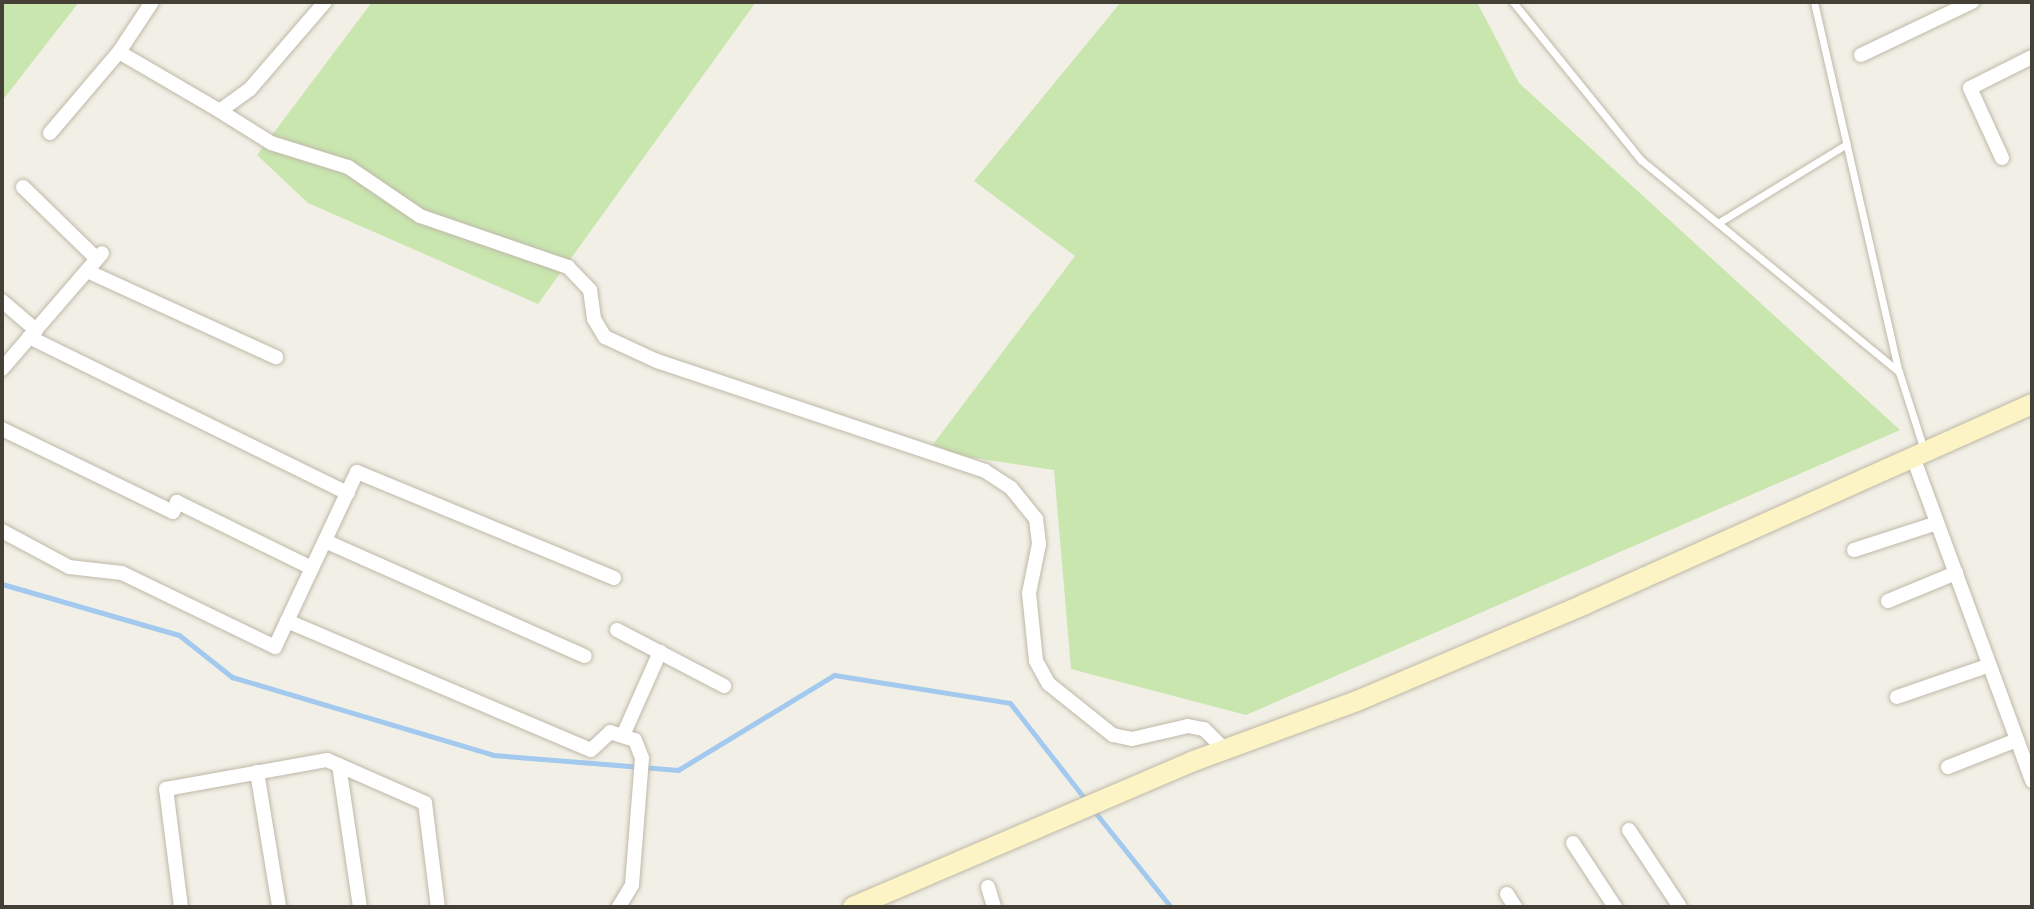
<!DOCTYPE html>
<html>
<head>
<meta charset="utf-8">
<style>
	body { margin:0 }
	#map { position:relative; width:2034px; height:909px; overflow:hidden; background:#f2f0e6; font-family:"Fira Sans",sans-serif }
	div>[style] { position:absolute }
	.green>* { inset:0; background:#c9e6af }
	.stream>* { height:5px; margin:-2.5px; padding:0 2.5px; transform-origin:2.5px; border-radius:2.5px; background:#a3c9ee }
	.roads { filter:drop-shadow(0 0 2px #beb8a8) drop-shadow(0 0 2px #beb8a8) }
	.lane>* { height:7px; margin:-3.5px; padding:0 3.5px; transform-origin:3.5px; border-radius:3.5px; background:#fff }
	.street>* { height:14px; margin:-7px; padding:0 7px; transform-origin:7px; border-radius:7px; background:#fff }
	.secondary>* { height:20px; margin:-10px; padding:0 10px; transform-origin:10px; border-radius:10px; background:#fdf4c5 }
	span { translate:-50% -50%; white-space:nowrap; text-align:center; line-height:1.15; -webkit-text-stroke:8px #fff; paint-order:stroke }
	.frame { position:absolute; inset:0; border:4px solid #454035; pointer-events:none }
</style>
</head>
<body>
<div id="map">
	<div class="green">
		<div style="clip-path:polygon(2px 2px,79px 2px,2px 101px)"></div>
		<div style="clip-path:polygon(372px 2px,756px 2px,538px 304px,308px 203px,257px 155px)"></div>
		<div style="clip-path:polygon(1121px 2px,1477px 2px,1519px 83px,1900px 430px,1246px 715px,1071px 669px,1054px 470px,928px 451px,1075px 256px,974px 181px)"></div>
	</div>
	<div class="stream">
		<div style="left:2px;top:584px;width:184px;rotate:16.1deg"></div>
		<div style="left:179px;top:635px;width:68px;rotate:38.4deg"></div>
		<div style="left:232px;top:677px;width:272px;rotate:16.6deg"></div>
		<div style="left:493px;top:755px;width:186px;rotate:4.6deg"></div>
		<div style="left:678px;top:770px;width:183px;rotate:-31.3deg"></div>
		<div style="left:834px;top:675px;width:178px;rotate:9deg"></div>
		<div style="left:1010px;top:703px;width:127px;rotate:52deg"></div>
		<div style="left:1094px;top:811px;width:123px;rotate:51.3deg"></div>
	</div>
	<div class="roads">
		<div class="lane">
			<div style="left:1513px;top:2px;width:203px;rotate:51deg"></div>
			<div style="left:1641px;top:160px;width:334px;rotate:39.4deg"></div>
			<div style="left:1814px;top:2px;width:380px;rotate:77.1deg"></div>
			<div style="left:1899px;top:372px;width:82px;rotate:72.2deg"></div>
			<div style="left:1718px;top:223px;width:151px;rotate:-31.5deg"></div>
		</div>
		<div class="street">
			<div style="left:325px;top:2px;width:115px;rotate:130.8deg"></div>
			<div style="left:250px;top:89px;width:37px;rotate:144deg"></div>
			<div style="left:220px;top:111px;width:60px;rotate:32.1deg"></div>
			<div style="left:271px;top:143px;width:81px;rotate:17.3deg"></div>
			<div style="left:348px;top:167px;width:87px;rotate:34.2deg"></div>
			<div style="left:420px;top:216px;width:157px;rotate:19deg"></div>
			<div style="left:568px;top:267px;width:32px;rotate:46deg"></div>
			<div style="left:590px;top:290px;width:29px;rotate:82deg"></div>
			<div style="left:594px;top:319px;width:21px;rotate:59deg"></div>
			<div style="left:605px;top:337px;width:57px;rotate:24.8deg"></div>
			<div style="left:657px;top:361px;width:346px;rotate:18.5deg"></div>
			<div style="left:985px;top:471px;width:31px;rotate:33deg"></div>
			<div style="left:1011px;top:488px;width:40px;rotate:51deg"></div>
			<div style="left:1036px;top:519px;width:25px;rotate:83deg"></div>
			<div style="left:1039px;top:544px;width:50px;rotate:101.5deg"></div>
			<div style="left:1029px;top:593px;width:68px;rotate:84.1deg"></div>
			<div style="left:1036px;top:661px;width:26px;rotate:61deg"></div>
			<div style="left:1049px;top:684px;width:82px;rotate:38.6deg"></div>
			<div style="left:1113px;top:735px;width:19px;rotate:12deg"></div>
			<div style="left:1132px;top:739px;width:57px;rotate:-13.1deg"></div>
			<div style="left:1188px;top:726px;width:16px;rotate:11deg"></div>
			<div style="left:1204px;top:729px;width:30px;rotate:45deg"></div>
			<div style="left:119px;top:52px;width:117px;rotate:30.3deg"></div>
			<div style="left:1861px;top:55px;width:123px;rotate:-25.5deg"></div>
			<div style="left:50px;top:133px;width:106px;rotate:-49.6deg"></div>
			<div style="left:119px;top:52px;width:60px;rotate:-56.6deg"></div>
			<div style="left:2002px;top:158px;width:77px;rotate:-114.6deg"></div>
			<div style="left:1970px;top:88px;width:69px;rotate:-26.6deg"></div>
			<div style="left:23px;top:187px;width:103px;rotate:44.2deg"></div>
			<div style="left:87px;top:271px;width:208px;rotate:24.5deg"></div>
			<div style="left:2px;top:301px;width:45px;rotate:40.5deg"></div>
			<div style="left:29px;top:337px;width:355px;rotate:26.1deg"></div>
			<div style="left:2px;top:369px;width:153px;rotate:-49.2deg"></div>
			<div style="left:2px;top:429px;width:190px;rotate:25.9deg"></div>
			<div style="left:173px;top:512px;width:11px;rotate:-68deg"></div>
			<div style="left:177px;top:502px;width:150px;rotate:26.1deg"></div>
			<div style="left:1913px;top:457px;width:345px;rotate:69.8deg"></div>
			<div style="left:2px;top:531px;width:76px;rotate:28.2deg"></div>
			<div style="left:69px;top:567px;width:53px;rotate:6.5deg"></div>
			<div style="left:122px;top:573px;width:170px;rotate:25.8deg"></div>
			<div style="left:275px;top:647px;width:193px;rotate:-64.9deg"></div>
			<div style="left:357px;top:472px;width:278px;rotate:22.4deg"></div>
			<div style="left:325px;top:541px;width:284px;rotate:23.9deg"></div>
			<div style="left:1854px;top:550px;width:87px;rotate:-18deg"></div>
			<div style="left:1888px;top:601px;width:74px;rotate:-22.4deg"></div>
			<div style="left:287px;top:621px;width:330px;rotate:23deg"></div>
			<div style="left:591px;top:750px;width:26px;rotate:-43deg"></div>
			<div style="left:610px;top:732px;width:26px;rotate:18deg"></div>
			<div style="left:635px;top:740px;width:19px;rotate:69deg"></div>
			<div style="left:642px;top:758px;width:127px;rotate:94.5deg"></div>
			<div style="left:632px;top:885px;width:26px;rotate:121deg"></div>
			<div style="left:617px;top:630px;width:121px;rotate:27.6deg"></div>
			<div style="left:1897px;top:697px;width:98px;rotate:-19deg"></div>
			<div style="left:624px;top:733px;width:89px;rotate:-66deg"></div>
			<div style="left:339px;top:765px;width:144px;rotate:81.6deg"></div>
			<div style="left:1948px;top:767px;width:74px;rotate:-21.4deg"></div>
			<div style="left:257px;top:772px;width:137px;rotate:80.7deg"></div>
			<div style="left:1629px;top:830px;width:92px;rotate:56.5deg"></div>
			<div style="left:1573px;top:843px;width:77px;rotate:56.7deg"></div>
			<div style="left:988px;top:887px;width:21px;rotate:73deg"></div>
			<div style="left:1507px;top:894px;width:15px;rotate:58deg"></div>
			<div style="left:181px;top:907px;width:119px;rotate:-97.2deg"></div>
			<div style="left:166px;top:789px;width:164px;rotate:-10.2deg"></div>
			<div style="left:327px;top:760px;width:107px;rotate:23.7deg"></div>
			<div style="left:425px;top:803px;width:105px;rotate:82.9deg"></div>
		</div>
		<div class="secondary">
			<div style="left:853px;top:907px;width:371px;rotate:-23.2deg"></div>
			<div style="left:1194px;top:761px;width:174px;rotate:-20.2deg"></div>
			<div style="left:1357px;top:701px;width:248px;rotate:-23deg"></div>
			<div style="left:1585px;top:604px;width:490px;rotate:-24.1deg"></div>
		</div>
	</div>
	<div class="frame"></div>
</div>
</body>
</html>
